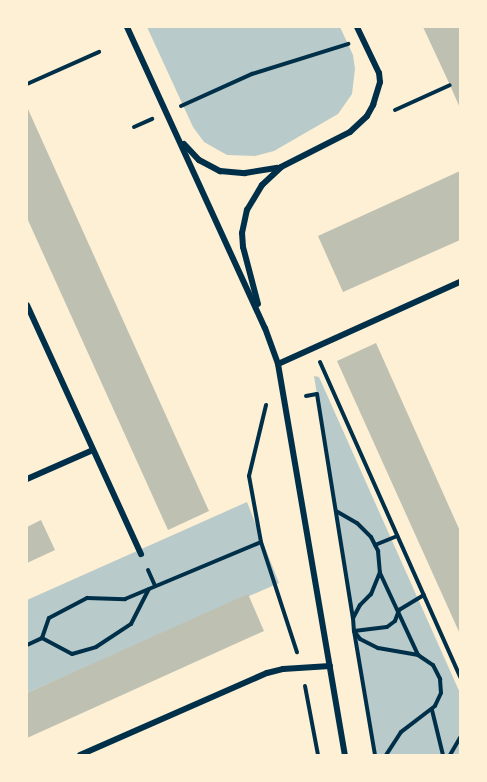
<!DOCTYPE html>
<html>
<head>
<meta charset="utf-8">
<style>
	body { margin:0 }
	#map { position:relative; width:487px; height:782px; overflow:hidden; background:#fdf0d5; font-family:Overpass,sans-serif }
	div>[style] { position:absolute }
	.green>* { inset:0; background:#b9caca }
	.building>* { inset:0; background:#bec0b2 }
	.path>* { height:4px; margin:-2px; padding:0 2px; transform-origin:2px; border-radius:2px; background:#003049 }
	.minor>* { height:6px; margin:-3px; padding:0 3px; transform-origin:3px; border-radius:3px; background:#003049 }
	span { translate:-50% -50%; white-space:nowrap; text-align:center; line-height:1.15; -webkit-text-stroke:6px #fdf0d5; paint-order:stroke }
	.frame { position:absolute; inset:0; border:28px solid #fdf0d5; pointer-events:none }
</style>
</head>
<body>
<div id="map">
	<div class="green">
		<div style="clip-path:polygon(147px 27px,340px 27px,353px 55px,355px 69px,352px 94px,338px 114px,274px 151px,255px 156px,227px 155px,204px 142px,193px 127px)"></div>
		<div style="clip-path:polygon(314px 376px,319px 377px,460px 693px,460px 755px,375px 755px)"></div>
		<div style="clip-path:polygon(247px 502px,279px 583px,27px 693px,27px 600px)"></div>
	</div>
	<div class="building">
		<div style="clip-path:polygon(423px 27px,460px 27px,460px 108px,450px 85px)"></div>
		<div style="clip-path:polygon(27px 107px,209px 511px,168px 530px,27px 218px)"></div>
		<div style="clip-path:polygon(460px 171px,460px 240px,343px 292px,318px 236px)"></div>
		<div style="clip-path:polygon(376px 343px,460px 531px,460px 634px,337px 361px)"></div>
		<div style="clip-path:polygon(41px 520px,55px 550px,27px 563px,27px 527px)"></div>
		<div style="clip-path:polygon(248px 594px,264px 631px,27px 738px,27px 693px)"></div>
	</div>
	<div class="path">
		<div style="left:27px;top:84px;width:79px;rotate:-24deg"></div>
		<div style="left:181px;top:106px;width:78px;rotate:-24.3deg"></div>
		<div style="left:252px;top:74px;width:101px;rotate:-17.4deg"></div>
		<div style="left:395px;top:110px;width:60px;rotate:-24.4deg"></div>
		<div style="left:134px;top:127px;width:20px;rotate:-24deg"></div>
		<div style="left:320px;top:362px;width:345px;rotate:66deg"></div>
		<div style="left:306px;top:396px;width:11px;rotate:-10deg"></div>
		<div style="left:317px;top:394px;width:227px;rotate:80.9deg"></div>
		<div style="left:336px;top:511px;width:24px;rotate:30deg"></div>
		<div style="left:357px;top:523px;width:20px;rotate:45deg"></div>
		<div style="left:371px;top:537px;width:16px;rotate:63deg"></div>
		<div style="left:378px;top:551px;width:21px;rotate:85deg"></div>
		<div style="left:380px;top:572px;width:24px;rotate:112deg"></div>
		<div style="left:371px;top:594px;width:16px;rotate:135deg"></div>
		<div style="left:360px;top:605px;width:15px;rotate:118deg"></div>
		<div style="left:353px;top:618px;width:13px;rotate:86deg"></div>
		<div style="left:354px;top:631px;width:10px;rotate:53deg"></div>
		<div style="left:360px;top:639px;width:20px;rotate:27deg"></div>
		<div style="left:378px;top:648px;width:41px;rotate:9.9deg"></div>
		<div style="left:418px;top:655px;width:18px;rotate:34deg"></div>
		<div style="left:433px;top:665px;width:16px;rotate:63deg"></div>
		<div style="left:440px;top:679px;width:14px;rotate:86deg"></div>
		<div style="left:441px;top:693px;width:14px;rotate:115deg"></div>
		<div style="left:435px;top:706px;width:43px;rotate:142.6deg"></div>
		<div style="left:401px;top:732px;width:27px;rotate:123deg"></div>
		<div style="left:261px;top:542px;width:116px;rotate:71.9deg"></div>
		<div style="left:375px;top:545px;width:24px;rotate:-22deg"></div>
		<div style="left:148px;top:570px;width:17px;rotate:66deg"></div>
		<div style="left:380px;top:573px;width:90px;rotate:65.1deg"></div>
		<div style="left:42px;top:638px;width:34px;rotate:28deg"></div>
		<div style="left:72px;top:654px;width:25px;rotate:-16deg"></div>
		<div style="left:96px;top:647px;width:42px;rotate:-33.3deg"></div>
		<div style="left:131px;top:624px;width:39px;rotate:-63deg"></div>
		<div style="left:27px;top:645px;width:17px;rotate:-25deg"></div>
		<div style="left:42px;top:638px;width:21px;rotate:-71deg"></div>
		<div style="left:49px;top:618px;width:43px;rotate:-27.8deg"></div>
		<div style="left:87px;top:598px;width:38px;rotate:2deg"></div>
		<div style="left:125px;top:599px;width:147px;rotate:-22.7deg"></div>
		<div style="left:261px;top:542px;width:67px;rotate:-100.3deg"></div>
		<div style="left:249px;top:476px;width:73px;rotate:-76.5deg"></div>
		<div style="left:305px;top:686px;width:70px;rotate:79.3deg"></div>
		<div style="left:432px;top:710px;width:46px;rotate:76.3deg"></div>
		<div style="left:375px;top:755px;width:126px;rotate:-99.6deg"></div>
		<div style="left:354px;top:631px;width:33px;rotate:-7deg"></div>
		<div style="left:387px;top:627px;width:10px;rotate:-37deg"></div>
		<div style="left:395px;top:621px;width:12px;rotate:-70deg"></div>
		<div style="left:399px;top:610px;width:29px;rotate:-31deg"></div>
		<div style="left:450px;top:755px;width:20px;rotate:-60deg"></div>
	</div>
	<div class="minor">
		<div style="left:127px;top:27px;width:331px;rotate:65.4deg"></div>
		<div style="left:265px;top:328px;width:38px;rotate:70deg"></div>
		<div style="left:278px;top:364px;width:397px;rotate:80.3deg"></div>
		<div style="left:184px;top:144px;width:22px;rotate:47deg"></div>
		<div style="left:199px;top:160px;width:24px;rotate:28deg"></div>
		<div style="left:220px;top:171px;width:25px;rotate:5deg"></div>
		<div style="left:245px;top:173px;width:33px;rotate:-9deg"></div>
		<div style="left:258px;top:304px;width:59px;rotate:-104.7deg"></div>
		<div style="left:243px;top:247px;width:14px;rotate:-94deg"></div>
		<div style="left:242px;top:233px;width:24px;rotate:-78deg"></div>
		<div style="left:247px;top:210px;width:29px;rotate:-59deg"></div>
		<div style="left:262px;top:185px;width:26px;rotate:-43deg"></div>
		<div style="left:281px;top:167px;width:77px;rotate:-26.9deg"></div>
		<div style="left:350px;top:132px;width:23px;rotate:-43deg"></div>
		<div style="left:367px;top:116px;width:13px;rotate:-61deg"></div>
		<div style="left:373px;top:105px;width:24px;rotate:-73deg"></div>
		<div style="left:380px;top:82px;width:9px;rotate:-96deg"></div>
		<div style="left:379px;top:73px;width:51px;rotate:-115.6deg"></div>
		<div style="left:27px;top:305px;width:274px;rotate:65.4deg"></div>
		<div style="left:278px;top:364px;width:200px;rotate:-24.3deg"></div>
		<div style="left:27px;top:479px;width:72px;rotate:-23.7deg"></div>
		<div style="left:80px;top:755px;width:204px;rotate:-23.7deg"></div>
		<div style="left:267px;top:673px;width:16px;rotate:-14deg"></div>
		<div style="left:283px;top:669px;width:47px;rotate:-3.7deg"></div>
	</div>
	<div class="frame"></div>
</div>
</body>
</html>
